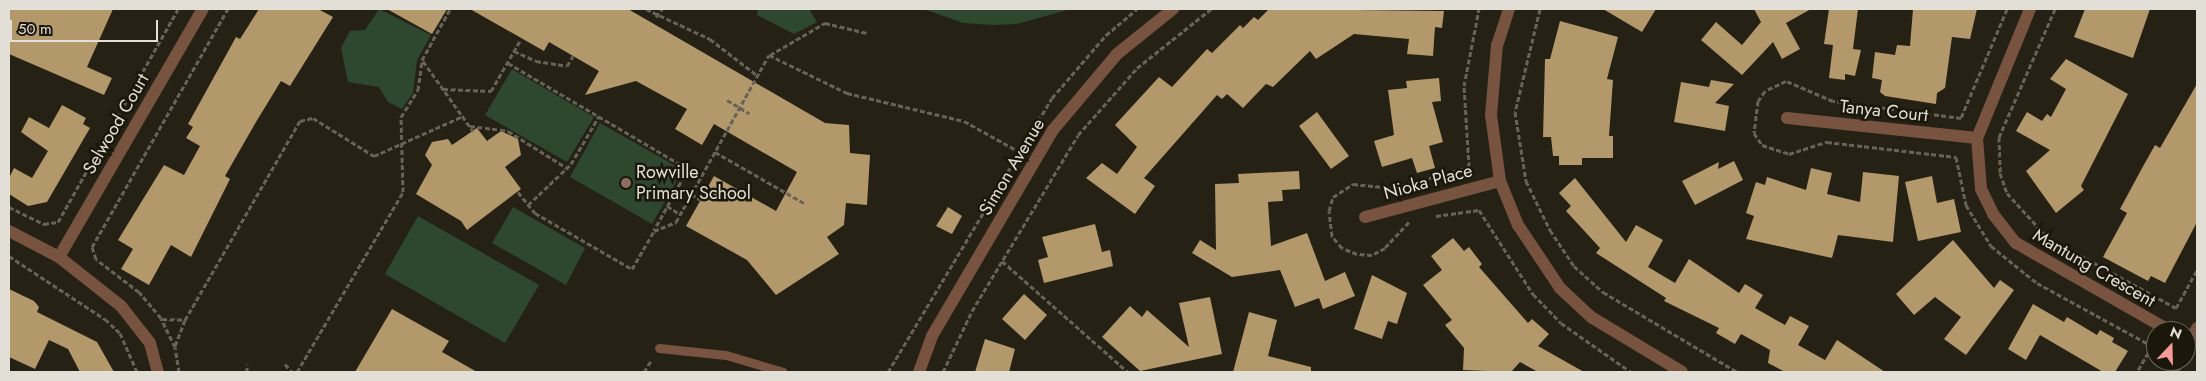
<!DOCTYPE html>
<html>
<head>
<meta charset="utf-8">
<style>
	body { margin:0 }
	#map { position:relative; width:2206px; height:381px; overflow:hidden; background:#252114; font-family:Jost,sans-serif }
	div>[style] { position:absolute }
	.green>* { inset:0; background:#2e472f }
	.building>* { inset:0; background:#b3986c }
	.path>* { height:3px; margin-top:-1.5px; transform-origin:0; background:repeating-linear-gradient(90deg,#676358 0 5px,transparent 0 7.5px) }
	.lane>* { height:9px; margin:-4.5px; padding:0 4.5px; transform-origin:4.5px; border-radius:4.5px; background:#775340 }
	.street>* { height:12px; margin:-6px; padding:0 6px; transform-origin:6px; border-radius:6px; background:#775340 }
	.dots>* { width:14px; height:14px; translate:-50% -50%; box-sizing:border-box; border:2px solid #1b180b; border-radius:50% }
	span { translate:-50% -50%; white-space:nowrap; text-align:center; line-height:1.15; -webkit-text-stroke:5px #1b180b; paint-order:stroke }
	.street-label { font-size:18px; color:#e1dfd6 }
	.poi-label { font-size:18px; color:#e1dfd6 }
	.left { translate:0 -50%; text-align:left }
	.frame { position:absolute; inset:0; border:10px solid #e1dfd6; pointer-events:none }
	.north { position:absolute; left:2146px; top:321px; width:50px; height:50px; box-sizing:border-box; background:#1b180b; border:1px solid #6a685c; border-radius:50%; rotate:21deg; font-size:14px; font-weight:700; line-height:20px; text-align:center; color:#e1dfd6 }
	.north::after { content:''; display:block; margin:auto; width:18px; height:22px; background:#f59b99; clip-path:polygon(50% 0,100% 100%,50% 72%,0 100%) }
	.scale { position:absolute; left:10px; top:20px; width:148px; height:22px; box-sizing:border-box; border:2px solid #e1dfd6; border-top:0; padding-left:6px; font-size:15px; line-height:18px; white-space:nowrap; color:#e1dfd6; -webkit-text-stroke:4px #1b180b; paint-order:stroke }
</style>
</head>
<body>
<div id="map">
	<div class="green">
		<div style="clip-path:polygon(379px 9px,431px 35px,417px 60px,413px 93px,402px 109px,388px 102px,379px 87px,348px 82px,341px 48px,350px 31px,365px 30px)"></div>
		<div style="clip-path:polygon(758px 9px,809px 9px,817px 22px,794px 34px,757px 15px)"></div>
		<div style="clip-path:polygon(924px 9px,1071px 9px,1017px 24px,993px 25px,963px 23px)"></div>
		<div style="clip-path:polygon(512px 69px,594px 117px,567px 162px,485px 115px)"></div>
		<div style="clip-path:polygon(600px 123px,683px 170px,652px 224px,570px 177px)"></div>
		<div style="clip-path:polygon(513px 207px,585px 248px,566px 285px,492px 243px)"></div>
		<div style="clip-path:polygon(418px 216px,539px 285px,505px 343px,385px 274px)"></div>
	</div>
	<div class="building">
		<div style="clip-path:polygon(9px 9px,113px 9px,87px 67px,112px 78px,104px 95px,9px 54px)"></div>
		<div style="clip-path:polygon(259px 9px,318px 9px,333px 17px,290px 86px,281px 81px,256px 122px,225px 176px,230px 179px,191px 257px,171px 245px,149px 285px,121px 269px,133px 249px,118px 240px,164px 165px,184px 175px,200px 146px,186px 138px,193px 127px,188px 124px,236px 37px,240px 39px)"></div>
		<div style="clip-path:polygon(387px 9px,447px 9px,432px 34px)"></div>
		<div style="clip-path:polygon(470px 9px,628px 9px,825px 123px,849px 125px,850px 153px,870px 155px,867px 205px,846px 203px,844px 225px,827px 237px,839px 254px,776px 295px,747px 260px,686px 226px,714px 176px,776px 211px,797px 172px,714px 124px,702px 145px,675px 129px,687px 109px,636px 81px,585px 95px,599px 71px,549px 42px,544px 51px)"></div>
		<div style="clip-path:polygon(1269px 9px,1444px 11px,1442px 28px,1435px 27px,1433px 56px,1407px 54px,1409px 39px,1354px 34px,1316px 59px,1310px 51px,1273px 87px,1266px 84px,1243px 108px,1227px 94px,1222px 99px,1217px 95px,1144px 178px,1155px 186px,1135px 214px,1086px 178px,1102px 163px,1117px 174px,1137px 147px,1115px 125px,1159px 77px,1172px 87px,1207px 49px,1212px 53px,1240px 25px,1243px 28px,1254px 17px,1258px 20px)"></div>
		<div style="clip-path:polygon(1603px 9px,1656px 9px,1642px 32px)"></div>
		<div style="clip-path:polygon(1754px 9px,1811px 9px,1786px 23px,1800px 49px,1782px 59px,1773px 42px,1742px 75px,1701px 40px,1716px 22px,1742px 45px,1761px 22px)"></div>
		<div style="clip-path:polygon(1829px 9px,1858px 9px,1853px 49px,1861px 50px,1855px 76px,1845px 74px,1845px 80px,1829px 78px,1833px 45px,1824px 44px)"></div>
		<div style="clip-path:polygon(1913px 9px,1977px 9px,1970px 39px,1952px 37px,1945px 88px,1937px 93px,1936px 104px,1885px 96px,1880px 92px,1882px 80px,1872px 78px,1875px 52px,1895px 55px,1897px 45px,1910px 46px)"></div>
		<div style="clip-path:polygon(2085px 9px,2150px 9px,2133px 58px,2074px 37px)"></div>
		<div style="clip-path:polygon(1560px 21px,1618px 37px,1607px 79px,1613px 80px,1609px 136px,1613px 136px,1613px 158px,1582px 158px,1582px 165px,1559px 165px,1559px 156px,1553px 156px,1551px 137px,1543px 137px,1545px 59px,1550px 59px)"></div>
		<div style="clip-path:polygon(2066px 59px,2128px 94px,2081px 186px,2084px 190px,2056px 213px,2026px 171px,2050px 150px,2016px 131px,2027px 112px,2042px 121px,2047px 114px,2051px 117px,2066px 89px,2050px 79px)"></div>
		<div style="clip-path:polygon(1439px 78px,1441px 101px,1432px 102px,1443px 142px,1429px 146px,1435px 168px,1417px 173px,1412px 158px,1382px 167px,1374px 141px,1394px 135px,1388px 90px,1407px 88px,1406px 81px)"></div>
		<div style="clip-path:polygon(1711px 80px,1734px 84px,1715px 103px,1729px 106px,1725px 131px,1674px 122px,1681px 82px,1709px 87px)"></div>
		<div style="clip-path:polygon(2197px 84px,2197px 222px,2165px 283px,2151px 276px,2148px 281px,2103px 257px,2127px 213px,2120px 209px,2141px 170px,2155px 145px,2160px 148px)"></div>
		<div style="clip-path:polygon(62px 105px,86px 118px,83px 124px,90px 128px,47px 202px,28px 206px,9px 194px,9px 178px,14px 168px,32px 178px,48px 151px,21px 132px,29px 117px,49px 128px)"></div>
		<div style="clip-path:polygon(1317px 112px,1349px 156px,1331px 169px,1299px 126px)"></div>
		<div style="clip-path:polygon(477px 128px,487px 141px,501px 131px,518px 139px,521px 155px,505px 167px,521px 189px,467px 230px,461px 221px,416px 194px,432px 165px,425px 155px,432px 142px,448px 139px,452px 145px)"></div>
		<div style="clip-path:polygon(1734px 161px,1743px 180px,1695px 205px,1682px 181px,1719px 162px,1718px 169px)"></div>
		<div style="clip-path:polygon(1811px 168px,1832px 173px,1827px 194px,1860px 202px,1863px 172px,1899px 176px,1893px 242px,1838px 235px,1832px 258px,1746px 239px,1754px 216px,1746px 213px,1756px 182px,1765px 185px,1767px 177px,1806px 190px)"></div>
		<div style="clip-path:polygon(1299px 171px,1300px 189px,1282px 190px,1283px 201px,1268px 202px,1271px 246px,1307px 233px,1325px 281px,1345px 272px,1355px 296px,1323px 309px,1319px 298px,1295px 307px,1280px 270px,1232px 277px,1192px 253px,1200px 240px,1216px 250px,1215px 184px,1239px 183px,1238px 174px)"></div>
		<div style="clip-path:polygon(1932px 176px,1937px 203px,1954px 199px,1961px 232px,1918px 241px,1905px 182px)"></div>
		<div style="clip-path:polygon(1575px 178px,1626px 242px,1636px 225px,1663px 240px,1648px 267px,1675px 283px,1689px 259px,1739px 293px,1745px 284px,1763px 295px,1755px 308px,1785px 325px,1790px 316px,1809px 326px,1798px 345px,1825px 360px,1837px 340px,1885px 372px,1785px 372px,1768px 363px,1770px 350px,1741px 334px,1735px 344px,1716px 333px,1719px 328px,1664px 301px,1666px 298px,1596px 253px,1600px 248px,1566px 211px,1571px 206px,1559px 193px)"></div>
		<div style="clip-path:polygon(948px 207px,962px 216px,952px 234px,936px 226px)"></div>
		<div style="clip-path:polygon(1095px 224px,1102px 252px,1110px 250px,1113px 266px,1044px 283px,1038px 260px,1048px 257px,1042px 237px)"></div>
		<div style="clip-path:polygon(1453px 238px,1464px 251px,1469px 247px,1482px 264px,1479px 267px,1528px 323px,1532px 319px,1549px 334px,1538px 346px,1584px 372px,1538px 372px,1520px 362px,1511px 372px,1463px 370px,1464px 348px,1445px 325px,1452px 320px,1423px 285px,1442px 270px,1431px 256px)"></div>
		<div style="clip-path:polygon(1953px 240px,1994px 288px,2000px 280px,2014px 290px,1966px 355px,1944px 339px,1961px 317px,1935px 297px,1914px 315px,1896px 294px)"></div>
		<div style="clip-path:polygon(1372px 275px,1407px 293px,1397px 324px,1388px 321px,1382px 339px,1354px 329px)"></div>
		<div style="clip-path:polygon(9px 289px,34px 301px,39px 307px,37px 312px,97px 342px,114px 372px,80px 372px,68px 349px,49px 340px,35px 369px,9px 357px)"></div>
		<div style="clip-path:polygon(1024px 294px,1047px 315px,1025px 340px,1002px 319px)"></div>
		<div style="clip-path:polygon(1210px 297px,1222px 354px,1140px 371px,1102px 337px,1130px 306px,1142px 317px,1147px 310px,1189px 347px,1179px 303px)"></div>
		<div style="clip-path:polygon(2033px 304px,2064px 322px,2067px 317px,2097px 335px,2100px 330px,2114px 338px,2112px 342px,2128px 351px,2115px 372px,2103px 372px,2040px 335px,2026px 360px,2008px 349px)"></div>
		<div style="clip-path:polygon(392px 309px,449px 341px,442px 352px,477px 372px,355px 372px)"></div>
		<div style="clip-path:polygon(1249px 312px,1277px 320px,1268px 356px,1311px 367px,1311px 372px,1233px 372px)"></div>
		<div style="clip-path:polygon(985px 339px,1015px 349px,1009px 372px,975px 372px)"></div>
	</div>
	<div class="path">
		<div style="left:646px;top:9px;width:71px;rotate:25.1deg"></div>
		<div style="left:710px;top:39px;width:61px;rotate:37.6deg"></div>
		<div style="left:1540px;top:9px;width:106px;rotate:103.6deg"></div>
		<div style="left:1515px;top:112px;width:70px;rotate:80.9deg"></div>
		<div style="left:1526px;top:181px;width:55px;rotate:63.9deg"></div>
		<div style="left:1550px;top:230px;width:43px;rotate:56.3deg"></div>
		<div style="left:1574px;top:266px;width:39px;rotate:42deg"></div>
		<div style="left:1603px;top:292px;width:156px;rotate:30.8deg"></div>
		<div style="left:2007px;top:9px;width:118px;rotate:112.9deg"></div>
		<div style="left:1961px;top:118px;width:129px;rotate:-172.4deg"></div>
		<div style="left:1833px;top:101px;width:51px;rotate:-156.9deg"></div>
		<div style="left:1786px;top:81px;width:23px;rotate:155deg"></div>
		<div style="left:1765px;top:91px;width:12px;rotate:125deg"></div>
		<div style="left:1758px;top:101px;width:32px;rotate:97deg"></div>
		<div style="left:1754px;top:133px;width:14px;rotate:56deg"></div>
		<div style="left:1762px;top:145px;width:28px;rotate:18deg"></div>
		<div style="left:1789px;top:154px;width:40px;rotate:-18deg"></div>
		<div style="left:1827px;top:142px;width:130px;rotate:6.6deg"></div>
		<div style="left:1956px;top:157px;width:49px;rotate:78.2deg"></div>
		<div style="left:1966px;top:205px;width:48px;rotate:58.6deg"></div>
		<div style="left:1991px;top:246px;width:59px;rotate:38.8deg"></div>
		<div style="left:2037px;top:283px;width:131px;rotate:28.7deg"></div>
		<div style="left:2152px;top:346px;width:30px;rotate:120deg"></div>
		<div style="left:2055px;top:9px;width:140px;rotate:113.6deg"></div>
		<div style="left:1999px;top:137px;width:36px;rotate:88deg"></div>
		<div style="left:2000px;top:173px;width:21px;rotate:71deg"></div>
		<div style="left:2007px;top:193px;width:59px;rotate:47.7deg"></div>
		<div style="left:2047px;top:237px;width:147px;rotate:28.8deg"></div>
		<div style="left:2176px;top:308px;width:43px;rotate:-61.1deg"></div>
		<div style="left:656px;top:17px;width:10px;rotate:-53deg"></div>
		<div style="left:514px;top:51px;width:24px;rotate:24deg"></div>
		<div style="left:536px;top:61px;width:31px;rotate:9deg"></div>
		<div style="left:567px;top:66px;width:12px;rotate:-59deg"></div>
		<div style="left:770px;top:55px;width:64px;rotate:-30.2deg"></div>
		<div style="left:825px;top:23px;width:43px;rotate:13.4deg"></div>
		<div style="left:423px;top:61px;width:86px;rotate:54.5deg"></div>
		<div style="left:508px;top:63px;width:209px;rotate:30.5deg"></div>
		<div style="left:688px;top:169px;width:70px;rotate:119.1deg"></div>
		<div style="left:443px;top:89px;width:48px;rotate:2.4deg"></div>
		<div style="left:491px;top:91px;width:60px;rotate:-60deg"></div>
		<div style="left:727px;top:100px;width:26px;rotate:31deg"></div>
		<div style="left:470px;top:126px;width:38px;rotate:7deg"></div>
		<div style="left:508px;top:131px;width:70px;rotate:32.1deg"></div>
		<div style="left:715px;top:152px;width:103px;rotate:29.8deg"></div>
		<div style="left:518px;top:192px;width:27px;rotate:51deg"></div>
		<div style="left:535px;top:213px;width:112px;rotate:30deg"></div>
		<div style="left:632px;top:269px;width:44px;rotate:-59.9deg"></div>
		<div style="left:654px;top:231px;width:24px;rotate:-22deg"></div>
		<div style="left:676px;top:222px;width:191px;rotate:-60.9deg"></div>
		<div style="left:769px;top:55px;width:87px;rotate:26deg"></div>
		<div style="left:847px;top:93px;width:120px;rotate:13.5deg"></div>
		<div style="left:964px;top:121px;width:62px;rotate:29.1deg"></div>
		<div style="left:691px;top:194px;width:12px;rotate:31deg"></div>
		<div style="left:528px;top:205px;width:59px;rotate:-43.6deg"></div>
		<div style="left:571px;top:164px;width:56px;rotate:-59.7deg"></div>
		<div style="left:667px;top:206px;width:15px;rotate:32deg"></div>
		<div style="left:9px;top:207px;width:39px;rotate:26deg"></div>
		<div style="left:44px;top:224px;width:14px;rotate:-8deg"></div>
		<div style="left:58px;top:222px;width:244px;rotate:-60.6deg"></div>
		<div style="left:1436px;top:216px;width:43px;rotate:-7.9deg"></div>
		<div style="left:1479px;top:210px;width:100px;rotate:57.3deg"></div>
		<div style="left:1533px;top:294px;width:40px;rotate:46deg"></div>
		<div style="left:1561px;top:323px;width:85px;rotate:35deg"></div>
		<div style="left:1409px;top:222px;width:35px;rotate:133deg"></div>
		<div style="left:1385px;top:248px;width:15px;rotate:152deg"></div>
		<div style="left:1372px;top:255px;width:15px;rotate:-176deg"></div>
		<div style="left:1357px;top:254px;width:16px;rotate:-158deg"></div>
		<div style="left:1342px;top:248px;width:16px;rotate:-130deg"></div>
		<div style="left:1332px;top:236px;width:25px;rotate:-97deg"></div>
		<div style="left:1329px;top:211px;width:15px;rotate:-74deg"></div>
		<div style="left:1333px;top:197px;width:24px;rotate:-33deg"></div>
		<div style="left:1353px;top:184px;width:40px;rotate:5.7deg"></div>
		<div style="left:1393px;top:188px;width:79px;rotate:-15.4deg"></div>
		<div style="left:1469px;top:167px;width:81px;rotate:-93.5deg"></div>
		<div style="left:1464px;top:86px;width:78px;rotate:-79deg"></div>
		<div style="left:9px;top:256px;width:115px;rotate:33.3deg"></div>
		<div style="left:105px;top:319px;width:21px;rotate:43deg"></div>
		<div style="left:120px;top:333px;width:43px;rotate:66.4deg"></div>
		<div style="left:1002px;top:261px;width:168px;rotate:41.4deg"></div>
		<div style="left:162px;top:319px;width:23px;rotate:2deg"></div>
		<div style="left:185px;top:320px;width:28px;rotate:111deg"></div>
		<div style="left:185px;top:320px;width:230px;rotate:-60deg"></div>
		<div style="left:300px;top:121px;width:13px;rotate:-13deg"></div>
		<div style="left:313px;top:118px;width:72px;rotate:31.9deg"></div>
		<div style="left:374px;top:156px;width:98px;rotate:-24.2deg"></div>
		<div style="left:285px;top:364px;width:11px;rotate:49deg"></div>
		<div style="left:179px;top:372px;width:25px;rotate:-99deg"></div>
		<div style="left:175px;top:347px;width:32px;rotate:-116deg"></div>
		<div style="left:161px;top:318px;width:34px;rotate:-130deg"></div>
		<div style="left:139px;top:292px;width:54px;rotate:-142.5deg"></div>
		<div style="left:96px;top:259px;width:13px;rotate:-108deg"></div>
		<div style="left:92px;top:247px;width:274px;rotate:-60.3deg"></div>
		<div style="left:247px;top:372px;width:8px;rotate:-90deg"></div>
		<div style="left:297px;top:372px;width:209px;rotate:-59.5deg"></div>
		<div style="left:403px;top:192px;width:75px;rotate:-91.5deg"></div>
		<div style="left:401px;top:117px;width:32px;rotate:-58deg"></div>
		<div style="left:418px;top:90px;width:30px;rotate:-82deg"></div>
		<div style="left:422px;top:60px;width:58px;rotate:-61.2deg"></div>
		<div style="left:644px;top:372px;width:15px;rotate:-58deg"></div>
		<div style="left:888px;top:372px;width:319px;rotate:-59.1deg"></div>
		<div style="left:1052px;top:98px;width:83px;rotate:-49.4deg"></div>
		<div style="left:1106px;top:35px;width:40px;rotate:-40deg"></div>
		<div style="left:943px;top:372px;width:68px;rotate:-64.6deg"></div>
		<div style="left:972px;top:311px;width:205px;rotate:-58.9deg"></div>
		<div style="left:1078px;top:135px;width:89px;rotate:-48.6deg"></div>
		<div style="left:1137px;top:68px;width:95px;rotate:-38.6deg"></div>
	</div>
	<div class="lane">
		<div style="left:659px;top:348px;width:67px;rotate:6deg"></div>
		<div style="left:726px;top:355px;width:59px;rotate:16.6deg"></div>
	</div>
	<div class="street">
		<div style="left:1509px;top:9px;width:38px;rotate:108deg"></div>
		<div style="left:1497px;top:45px;width:70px;rotate:94.9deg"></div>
		<div style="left:1491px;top:115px;width:67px;rotate:82.2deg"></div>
		<div style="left:1500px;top:181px;width:48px;rotate:67.8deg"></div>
		<div style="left:1518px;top:225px;width:76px;rotate:56.3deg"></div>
		<div style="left:1560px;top:288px;width:42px;rotate:43.1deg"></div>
		<div style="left:1591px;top:317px;width:106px;rotate:31.1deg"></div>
		<div style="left:2030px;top:9px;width:139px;rotate:112.3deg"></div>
		<div style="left:1977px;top:138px;width:51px;rotate:85.5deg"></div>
		<div style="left:1981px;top:189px;width:28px;rotate:64deg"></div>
		<div style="left:1993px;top:214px;width:37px;rotate:52deg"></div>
		<div style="left:2016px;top:243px;width:177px;rotate:29.7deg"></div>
		<div style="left:1787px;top:118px;width:191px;rotate:6deg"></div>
		<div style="left:1365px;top:217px;width:140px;rotate:-14.9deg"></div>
		<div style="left:9px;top:231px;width:56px;rotate:27.5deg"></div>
		<div style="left:59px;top:257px;width:79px;rotate:38.3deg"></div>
		<div style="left:121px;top:306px;width:47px;rotate:51.9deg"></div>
		<div style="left:150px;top:343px;width:30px;rotate:75deg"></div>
		<div style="left:59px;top:257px;width:287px;rotate:-59.9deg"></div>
		<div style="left:2186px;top:348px;width:23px;rotate:-61deg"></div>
		<div style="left:919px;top:372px;width:38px;rotate:-70deg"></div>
		<div style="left:932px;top:336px;width:239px;rotate:-59.6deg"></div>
		<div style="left:1053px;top:130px;width:99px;rotate:-49.9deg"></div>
		<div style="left:1117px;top:54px;width:72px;rotate:-38.8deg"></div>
		<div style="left:2172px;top:372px;width:13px;rotate:-58deg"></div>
	</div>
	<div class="dots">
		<div style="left:626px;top:183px;background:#8d6e63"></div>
	</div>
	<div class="street-label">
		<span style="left:1884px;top:111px;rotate:6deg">Tanya Court</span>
		<span style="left:116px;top:124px;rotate:-60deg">Selwood Court</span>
		<span style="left:1012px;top:167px;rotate:-59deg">Simon Avenue</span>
		<span style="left:1428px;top:182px;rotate:-15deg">Nioka Place</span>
		<span style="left:2094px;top:268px;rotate:30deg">Mantung Crescent</span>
	</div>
	<div class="poi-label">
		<span class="left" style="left:636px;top:183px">Rowville<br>Primary School</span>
	</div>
	<div class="frame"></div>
	<div class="north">N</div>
	<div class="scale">50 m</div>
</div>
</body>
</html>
